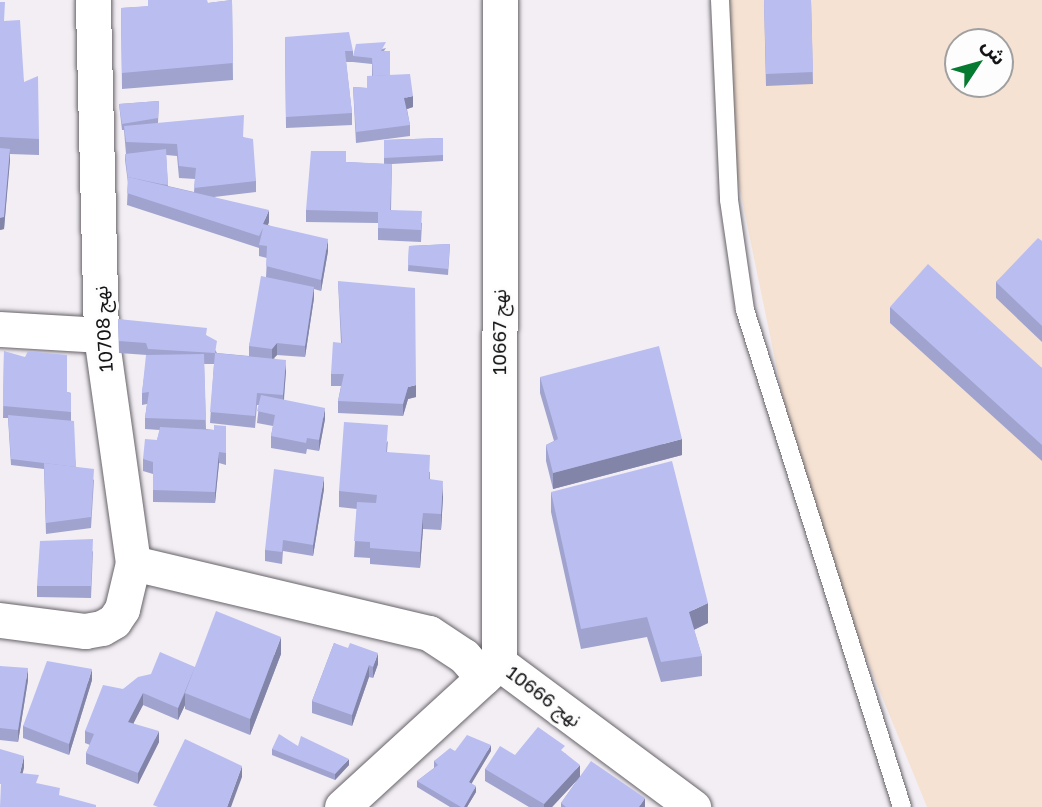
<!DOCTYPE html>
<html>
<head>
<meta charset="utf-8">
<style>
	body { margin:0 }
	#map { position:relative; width:1042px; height:807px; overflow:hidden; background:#f2eef4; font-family:"Golos Text","Noto Sans Arabic",sans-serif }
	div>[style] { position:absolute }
	.industrial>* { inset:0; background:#f6e2d3 }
	.roads { filter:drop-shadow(0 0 2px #676368) drop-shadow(0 0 2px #676368) }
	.lane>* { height:18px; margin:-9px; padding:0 9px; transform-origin:9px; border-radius:9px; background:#fff }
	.street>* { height:35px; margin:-17.5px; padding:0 17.5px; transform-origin:17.5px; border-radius:17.5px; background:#fff }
	.wall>* { inset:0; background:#a0a3ce }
	.shaded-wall>* { inset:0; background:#8284a8 }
	.building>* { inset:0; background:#babdf0 }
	span { translate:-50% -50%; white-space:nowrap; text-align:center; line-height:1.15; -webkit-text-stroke:6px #fefdfe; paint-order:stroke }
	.street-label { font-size:19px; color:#151416 }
	.north { position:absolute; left:944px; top:28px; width:70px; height:70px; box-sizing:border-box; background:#fefdfe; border:2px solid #a1a0a1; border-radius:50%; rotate:54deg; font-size:19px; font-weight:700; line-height:28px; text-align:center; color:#151416 }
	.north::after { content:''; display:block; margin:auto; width:24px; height:32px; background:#057a30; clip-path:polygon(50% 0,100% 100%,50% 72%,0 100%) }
</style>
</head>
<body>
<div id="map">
	<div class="industrial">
		<div style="clip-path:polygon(evenodd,712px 0,1042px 0,1042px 807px,927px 807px,806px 510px,715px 69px,712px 0,958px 42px,1000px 42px,1000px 84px,958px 84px,958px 42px)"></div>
	</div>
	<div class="roads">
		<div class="lane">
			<div style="left:720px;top:0;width:200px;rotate:87.4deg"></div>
			<div style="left:729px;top:200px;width:111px;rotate:81.7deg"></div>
			<div style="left:745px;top:310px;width:521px;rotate:72.47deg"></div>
		</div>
		<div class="street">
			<div style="left:0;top:329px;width:101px;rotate:3.4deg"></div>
			<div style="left:133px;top:563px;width:304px;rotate:13.3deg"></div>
			<div style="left:429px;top:633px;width:42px;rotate:33.3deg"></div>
			<div style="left:464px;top:656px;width:29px;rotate:49deg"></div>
			<div style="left:0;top:620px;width:86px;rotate:7.4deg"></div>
			<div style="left:85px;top:631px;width:17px;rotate:-10deg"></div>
			<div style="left:102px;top:628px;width:14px;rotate:-30deg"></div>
			<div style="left:114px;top:621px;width:14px;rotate:-56deg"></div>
			<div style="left:122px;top:609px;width:47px;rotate:-76.6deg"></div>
			<div style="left:133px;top:563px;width:230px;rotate:-98deg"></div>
			<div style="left:101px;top:335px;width:335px;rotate:-91.4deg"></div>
			<div style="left:499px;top:663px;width:663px;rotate:-89.91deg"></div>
			<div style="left:342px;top:807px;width:213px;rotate:-42.5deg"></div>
			<div style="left:499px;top:663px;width:242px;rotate:36.6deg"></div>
		</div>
	</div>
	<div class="wall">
		<div style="clip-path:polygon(232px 0,233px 80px,122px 89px,121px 8px,208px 3px)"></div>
		<div style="clip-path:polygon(764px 0,811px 0,813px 84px,766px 86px)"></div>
		<div style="clip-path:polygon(0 2px,4px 21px,24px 82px,39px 139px,39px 155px,10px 154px,4px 229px,0 230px)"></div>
		<div style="clip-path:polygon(285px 37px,353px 51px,353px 56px,386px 48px,384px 51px,390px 75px,413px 107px,407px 109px,410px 125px,410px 136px,356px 143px,353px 87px,367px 88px,372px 76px,372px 64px,353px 62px,346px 62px,352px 113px,352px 125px,286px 128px)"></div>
		<div style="clip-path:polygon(evenodd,159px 101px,158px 123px,244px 137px,256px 181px,256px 192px,214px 197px,269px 222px,268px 225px,328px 251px,321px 291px,314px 289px,314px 298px,305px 357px,277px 355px,274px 358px,286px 371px,284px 400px,325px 419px,319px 451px,307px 449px,306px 454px,271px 448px,271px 436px,273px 426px,257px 423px,259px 405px,257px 405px,255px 428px,210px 423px,214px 364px,204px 364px,206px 429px,214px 430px,226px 426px,226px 465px,219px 463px,215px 503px,153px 502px,153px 474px,143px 471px,143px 459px,157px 440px,160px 430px,145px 429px,145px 418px,147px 404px,142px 405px,142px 393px,147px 355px,119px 353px,118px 319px,207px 336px,217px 353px,249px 356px,249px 346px,266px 277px,267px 258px,259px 256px,259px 246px,259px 248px,127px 205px,128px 183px,125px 160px,125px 154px,126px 154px,124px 130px,122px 130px,119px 104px,159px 101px,166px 155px,177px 156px,179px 178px,195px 179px,194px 192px,168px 186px,166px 155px)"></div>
		<div style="clip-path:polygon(443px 138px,443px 161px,392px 164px,391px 210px,422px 223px,421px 242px,378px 240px,378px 223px,306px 222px,306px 210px,346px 162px,384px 164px,384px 140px)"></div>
		<div style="clip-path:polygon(1042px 241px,1042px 342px,996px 298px,996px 282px)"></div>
		<div style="clip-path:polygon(450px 244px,448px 275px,408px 271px,409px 246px)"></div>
		<div style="clip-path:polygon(338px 281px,416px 397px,408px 399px,403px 416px,338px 413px,338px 401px,341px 386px,331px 386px,331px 374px,341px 343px)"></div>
		<div style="clip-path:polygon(890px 307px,1042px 368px,1042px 461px,890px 323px)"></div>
		<div style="clip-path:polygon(4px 351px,67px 392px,71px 393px,71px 420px,76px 467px,94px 480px,91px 528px,46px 534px,44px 469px,11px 465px,8px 418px,3px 418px)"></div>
		<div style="clip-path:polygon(540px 377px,682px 455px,553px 489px,546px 461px,546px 445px,554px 441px,540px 393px)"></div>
		<div style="clip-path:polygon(388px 441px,387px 452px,430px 472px,430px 479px,443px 497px,441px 530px,423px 529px,420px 568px,370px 564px,370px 558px,354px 557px,357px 509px,339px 507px,339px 491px)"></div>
		<div style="clip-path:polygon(324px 489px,313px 556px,283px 551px,282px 564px,265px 561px,265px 550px)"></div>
		<div style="clip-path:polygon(551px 492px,708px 623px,694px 630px,702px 656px,702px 676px,661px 682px,647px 637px,581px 649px,551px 512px)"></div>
		<div style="clip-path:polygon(93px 551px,91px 598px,37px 597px,37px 586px)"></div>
		<div style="clip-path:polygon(334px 643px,378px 664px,373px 678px,369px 677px,352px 726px,312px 713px,312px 701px)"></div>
		<div style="clip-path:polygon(281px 654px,250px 735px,185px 709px,185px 705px,178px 720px,143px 705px,133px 723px,159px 742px,138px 784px,86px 764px,86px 753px,90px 745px,85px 743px,85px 731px,123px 689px,195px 667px)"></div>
		<div style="clip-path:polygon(0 666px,28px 680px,18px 742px,0 740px)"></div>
		<div style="clip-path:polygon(92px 680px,69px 755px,23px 738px,23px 726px)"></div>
		<div style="clip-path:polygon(298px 746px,349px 765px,335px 780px,272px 755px,272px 749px)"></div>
		<div style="clip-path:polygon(455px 751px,491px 751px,471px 783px,476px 792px,467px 807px,450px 807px,417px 787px,417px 781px,434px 768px,434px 761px)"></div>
		<div style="clip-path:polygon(565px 753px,580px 776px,645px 807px,561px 807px,561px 803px,578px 779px,552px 807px,529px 807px,485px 781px,485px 769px,515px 755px)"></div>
	</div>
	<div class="shaded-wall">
		<div style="clip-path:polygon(413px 96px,413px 107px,404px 110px,404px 98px)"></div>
		<div style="clip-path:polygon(10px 149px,10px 161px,4px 229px,0 230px,0 218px)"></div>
		<div style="clip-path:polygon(269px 210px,269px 222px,263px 236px,263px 224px)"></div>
		<div style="clip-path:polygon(328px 239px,328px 251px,321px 291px,321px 280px)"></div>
		<div style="clip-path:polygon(314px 287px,314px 298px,305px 357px,305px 346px)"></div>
		<div style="clip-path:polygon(277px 343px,277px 355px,272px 360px,272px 349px)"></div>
		<div style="clip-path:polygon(286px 360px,286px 371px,283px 407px,283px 395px)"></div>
		<div style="clip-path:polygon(416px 385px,416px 397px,408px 399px,403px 416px,403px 404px,408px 387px)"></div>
		<div style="clip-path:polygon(325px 408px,325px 419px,319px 451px,319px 440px)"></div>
		<div style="clip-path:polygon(682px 439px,682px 455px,553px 489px,553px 473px)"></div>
		<div style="clip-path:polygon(219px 452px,219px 463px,215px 503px,215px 492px)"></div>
		<div style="clip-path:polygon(324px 477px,324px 489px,313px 556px,313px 545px)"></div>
		<div style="clip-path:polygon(443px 481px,443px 497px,441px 530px,441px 514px)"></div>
		<div style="clip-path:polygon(423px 513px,423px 529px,420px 568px,420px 552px)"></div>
		<div style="clip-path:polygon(708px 603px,708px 623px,689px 632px,689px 612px)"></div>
		<div style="clip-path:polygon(281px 637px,281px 654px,250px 735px,250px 719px)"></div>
		<div style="clip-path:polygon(378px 653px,378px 664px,373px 678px,373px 667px)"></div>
		<div style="clip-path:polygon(369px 665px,369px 677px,352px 726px,352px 715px)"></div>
		<div style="clip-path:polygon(28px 668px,28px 680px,18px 742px,18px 730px)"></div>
		<div style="clip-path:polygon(92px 669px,92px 680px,69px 755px,69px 744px)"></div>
		<div style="clip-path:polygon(143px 693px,143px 705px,128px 734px,128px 722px)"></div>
		<div style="clip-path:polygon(185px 693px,185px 705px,178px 720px,178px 708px)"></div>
		<div style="clip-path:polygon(159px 731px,159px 742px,138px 784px,138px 773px)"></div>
		<div style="clip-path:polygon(491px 745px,491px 751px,469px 788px,469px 782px)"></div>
		<div style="clip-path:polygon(24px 756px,24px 768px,20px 784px,20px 773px)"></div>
		<div style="clip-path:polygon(349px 759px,349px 765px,335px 780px,335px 774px)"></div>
		<div style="clip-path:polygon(580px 765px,580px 777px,552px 807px,544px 807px,544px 804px)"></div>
		<div style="clip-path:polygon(242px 766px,242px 777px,231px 807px,227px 807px)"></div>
		<div style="clip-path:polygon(476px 786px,476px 792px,467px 807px,464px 807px)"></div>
		<div style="clip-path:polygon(645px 798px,645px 807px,639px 807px)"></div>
	</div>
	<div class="building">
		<div style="clip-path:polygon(148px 0,207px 0,208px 3px,232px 0,233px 63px,122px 73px,121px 8px,148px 6px)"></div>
		<div style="clip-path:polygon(764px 0,811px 0,813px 72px,766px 74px)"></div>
		<div style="clip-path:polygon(0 2px,5px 2px,4px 21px,20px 20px,24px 82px,38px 76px,39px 139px,0 137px)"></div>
		<div style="clip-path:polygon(349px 32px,353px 51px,345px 51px,352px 113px,286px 117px,285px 37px)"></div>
		<div style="clip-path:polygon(386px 42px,381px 51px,390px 51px,390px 75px,373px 76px,372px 58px,353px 56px,356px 44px)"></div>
		<div style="clip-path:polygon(410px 74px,413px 96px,404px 98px,410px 125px,356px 132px,353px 87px,367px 88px,367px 76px)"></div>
		<div style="clip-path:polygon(159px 101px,158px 118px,122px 124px,119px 104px)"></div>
		<div style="clip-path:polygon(244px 115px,243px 137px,253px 139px,256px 181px,194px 188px,196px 168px,179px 166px,177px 144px,126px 142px,124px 126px)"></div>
		<div style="clip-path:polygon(443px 138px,443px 155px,384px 158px,384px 140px)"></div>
		<div style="clip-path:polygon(0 148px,10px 149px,4px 217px,0 218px)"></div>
		<div style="clip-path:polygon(166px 149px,168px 185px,161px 184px,128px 177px,128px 180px,125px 154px)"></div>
		<div style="clip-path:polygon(311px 151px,346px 151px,346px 162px,392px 164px,390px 210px,422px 211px,421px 230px,378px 228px,378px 212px,306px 210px)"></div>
		<div style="clip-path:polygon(128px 177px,269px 210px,263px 224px,328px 239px,321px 280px,266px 266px,267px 246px,259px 245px,263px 228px,259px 236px,127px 193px)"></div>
		<div style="clip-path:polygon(1038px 238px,1042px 241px,1042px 326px,996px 282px)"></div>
		<div style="clip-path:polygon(450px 244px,448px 269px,408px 265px,409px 246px)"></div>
		<div style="clip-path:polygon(928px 264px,1042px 368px,1042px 445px,890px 307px)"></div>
		<div style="clip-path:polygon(261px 276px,314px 287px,305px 346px,277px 343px,272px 349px,249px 346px)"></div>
		<div style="clip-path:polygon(338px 281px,415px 288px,416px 385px,408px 387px,403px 404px,338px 401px,344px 374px,331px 374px,333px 342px,342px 343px)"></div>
		<div style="clip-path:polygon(118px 319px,207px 328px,206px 335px,217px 341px,215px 353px,286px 360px,283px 395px,257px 393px,255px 416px,210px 412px,215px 353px,148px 349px,146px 343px,119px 341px)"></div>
		<div style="clip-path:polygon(659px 346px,682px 439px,553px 473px,546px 445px,558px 439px,540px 377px)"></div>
		<div style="clip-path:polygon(4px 351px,25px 357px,28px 351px,67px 355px,67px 392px,71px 393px,71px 412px,3px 406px)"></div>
		<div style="clip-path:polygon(204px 354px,206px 420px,145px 418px,149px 392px,142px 393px,146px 355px)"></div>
		<div style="clip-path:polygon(261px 395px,325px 408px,319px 440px,307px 438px,306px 443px,271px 436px,275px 415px,257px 411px)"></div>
		<div style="clip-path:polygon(8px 415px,74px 421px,76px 467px,11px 459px)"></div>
		<div style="clip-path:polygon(344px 422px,388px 425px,386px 452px,430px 455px,429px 479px,443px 481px,441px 514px,423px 513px,420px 552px,370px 548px,370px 542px,354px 541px,357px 502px,376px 503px,377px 495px,339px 491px)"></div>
		<div style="clip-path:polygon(214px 425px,226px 426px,226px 453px,219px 452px,215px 492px,153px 490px,153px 462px,143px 459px,145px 439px,157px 440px,160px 427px,214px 430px)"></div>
		<div style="clip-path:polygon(672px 461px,708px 603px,689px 612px,702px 656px,661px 662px,647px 617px,581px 629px,551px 492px)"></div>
		<div style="clip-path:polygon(44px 463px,94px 469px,91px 517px,46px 523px)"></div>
		<div style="clip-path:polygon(274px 469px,324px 477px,313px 545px,283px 540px,282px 552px,265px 550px)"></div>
		<div style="clip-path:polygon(93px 539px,91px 586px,37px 586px,40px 541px)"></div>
		<div style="clip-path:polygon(216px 611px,281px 637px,250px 719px,185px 693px)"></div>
		<div style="clip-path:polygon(334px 643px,348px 648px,350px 643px,378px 653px,373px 667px,369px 665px,352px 715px,312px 701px)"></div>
		<div style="clip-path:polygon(160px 652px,195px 667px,178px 708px,143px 693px,128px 722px,159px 731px,138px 773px,86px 753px,94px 734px,85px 731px,103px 685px,123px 689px,138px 677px,151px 674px)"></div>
		<div style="clip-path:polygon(47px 661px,92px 669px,69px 744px,23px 726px)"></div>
		<div style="clip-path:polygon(0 666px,28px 668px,18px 730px,0 728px)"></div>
		<div style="clip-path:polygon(538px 727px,565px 746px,561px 750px,580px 765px,544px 804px,485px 769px,500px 746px,515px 755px)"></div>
		<div style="clip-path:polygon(279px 734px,298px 746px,301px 736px,349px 759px,335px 774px,272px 749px)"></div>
		<div style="clip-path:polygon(467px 735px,491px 745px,469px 782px,476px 786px,464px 807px,461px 807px,417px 781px,438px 765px,434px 761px,450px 748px,455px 751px)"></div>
		<div style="clip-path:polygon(185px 739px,242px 766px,227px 807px,158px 807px,153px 805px)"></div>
		<div style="clip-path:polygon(0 749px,24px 756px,20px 773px,39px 775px,36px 783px,60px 788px,59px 795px,96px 805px,96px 807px,0 807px,1px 784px,0 784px)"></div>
		<div style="clip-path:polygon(591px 761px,645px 798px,639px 807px,566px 807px,561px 803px)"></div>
	</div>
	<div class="street-label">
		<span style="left:103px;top:329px;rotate:-94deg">نهج 10708</span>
		<span style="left:499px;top:332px;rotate:-90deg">نهج 10667</span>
		<span style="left:544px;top:696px;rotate:37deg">نهج 10666</span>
	</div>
	<div class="north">ش</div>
</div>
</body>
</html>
